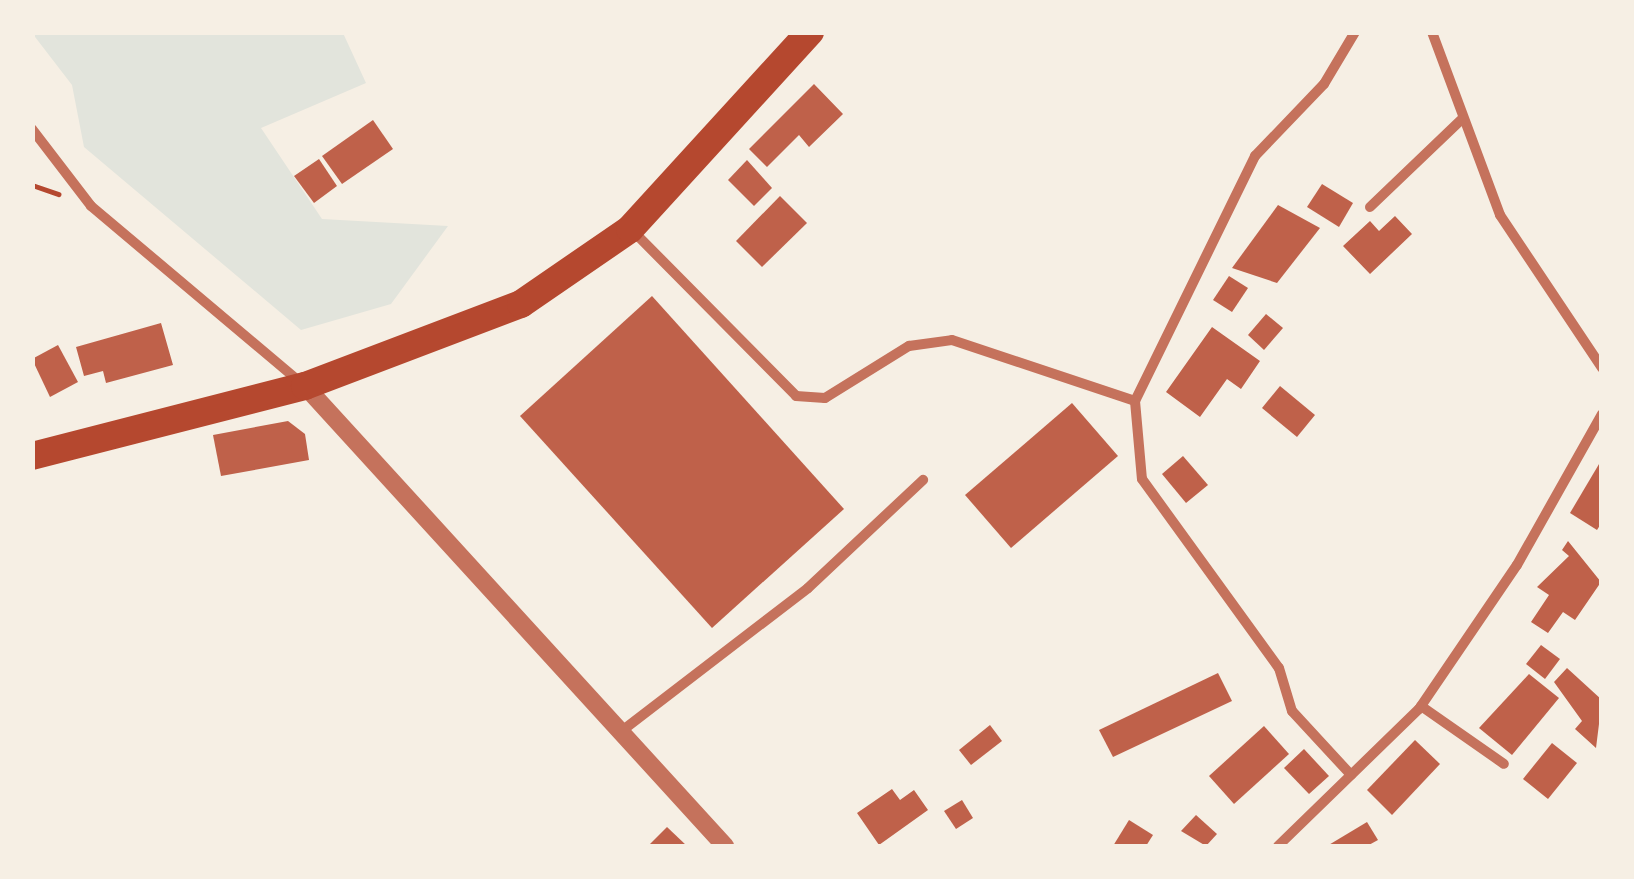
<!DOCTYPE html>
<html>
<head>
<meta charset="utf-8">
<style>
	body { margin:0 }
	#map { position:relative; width:1634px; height:879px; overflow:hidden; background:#f6efe4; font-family:"Golos Text",sans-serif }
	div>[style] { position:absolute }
	.green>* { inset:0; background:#e2e4dc }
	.building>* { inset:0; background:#bf614a }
	.path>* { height:5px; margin:-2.5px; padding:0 2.5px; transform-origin:2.5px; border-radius:2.5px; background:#b5482f }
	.minor>* { height:10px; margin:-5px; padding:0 5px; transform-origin:5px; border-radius:5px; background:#c5725c }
	.tertiary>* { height:18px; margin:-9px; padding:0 9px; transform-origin:9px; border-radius:9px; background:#c5725c }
	.trunk>* { height:28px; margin:-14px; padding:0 14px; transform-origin:14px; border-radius:14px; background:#b5482f }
	span { translate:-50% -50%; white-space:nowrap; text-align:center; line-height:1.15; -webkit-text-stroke:8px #f6efe4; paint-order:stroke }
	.frame { position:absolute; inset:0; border:35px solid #f6efe4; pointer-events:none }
</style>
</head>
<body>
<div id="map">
	<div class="green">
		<div style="clip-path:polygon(32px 33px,343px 33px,366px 83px,261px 128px,322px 219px,448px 226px,391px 304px,301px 330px,84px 147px,72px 85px)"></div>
	</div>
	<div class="building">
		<div style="clip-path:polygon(814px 84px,843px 114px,809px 147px,799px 135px,767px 167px,749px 149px)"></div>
		<div style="clip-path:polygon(373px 120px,393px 149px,342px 184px,322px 156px)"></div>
		<div style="clip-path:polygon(319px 159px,337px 186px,314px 203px,294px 176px)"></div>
		<div style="clip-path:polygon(747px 160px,772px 188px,754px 206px,728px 180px)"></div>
		<div style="clip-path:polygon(1322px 184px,1353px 203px,1339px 227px,1307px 207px)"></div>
		<div style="clip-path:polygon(780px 196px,807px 223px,762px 267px,736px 241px)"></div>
		<div style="clip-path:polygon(1278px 205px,1320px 228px,1277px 283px,1232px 268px)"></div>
		<div style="clip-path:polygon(1395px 216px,1412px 234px,1370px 274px,1343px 246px,1370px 221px,1379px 231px)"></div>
		<div style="clip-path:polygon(1229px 276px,1248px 288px,1232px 312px,1213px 300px)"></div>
		<div style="clip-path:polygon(652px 296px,844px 509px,712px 628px,520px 416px)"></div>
		<div style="clip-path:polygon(1266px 314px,1283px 328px,1264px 350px,1248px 335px)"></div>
		<div style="clip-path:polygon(161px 323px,173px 365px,106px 383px,103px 371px,84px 376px,76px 347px)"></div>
		<div style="clip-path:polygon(1212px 327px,1260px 361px,1241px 389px,1227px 379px,1200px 417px,1166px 392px)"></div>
		<div style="clip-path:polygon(58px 345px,78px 382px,50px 397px,32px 359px)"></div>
		<div style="clip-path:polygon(1280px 386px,1315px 415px,1297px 437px,1262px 408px)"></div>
		<div style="clip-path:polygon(1072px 403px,1118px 456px,1011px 548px,965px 495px)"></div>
		<div style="clip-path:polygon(288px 421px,305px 434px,309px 460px,221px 476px,213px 435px)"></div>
		<div style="clip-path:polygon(1183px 456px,1208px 485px,1186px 503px,1162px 474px)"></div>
		<div style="clip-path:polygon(1602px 459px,1602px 522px,1597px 530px,1570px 513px)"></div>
		<div style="clip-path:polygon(1568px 541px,1601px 582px,1575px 620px,1563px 612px,1548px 633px,1531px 622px,1549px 595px,1537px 587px,1569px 556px,1562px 550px)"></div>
		<div style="clip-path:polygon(1541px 645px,1560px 659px,1545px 679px,1526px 664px)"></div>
		<div style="clip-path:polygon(1567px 668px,1602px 700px,1596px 748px,1575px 729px,1582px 721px,1554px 682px)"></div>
		<div style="clip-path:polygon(1218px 673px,1232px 701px,1113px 757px,1099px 730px)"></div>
		<div style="clip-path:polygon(1529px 674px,1559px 698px,1512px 755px,1479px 728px)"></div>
		<div style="clip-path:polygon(990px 725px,1002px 741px,971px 765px,959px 750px)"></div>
		<div style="clip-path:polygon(1264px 726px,1289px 754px,1234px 804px,1209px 776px)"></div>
		<div style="clip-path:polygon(1415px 740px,1440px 764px,1392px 815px,1367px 790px)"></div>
		<div style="clip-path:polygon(1552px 743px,1577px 763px,1548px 799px,1523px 779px)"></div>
		<div style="clip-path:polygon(1304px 749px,1329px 776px,1309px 794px,1284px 768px)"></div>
		<div style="clip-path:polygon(892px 789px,900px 800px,914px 790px,928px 810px,879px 845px,857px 813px)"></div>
		<div style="clip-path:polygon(962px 800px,973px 818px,956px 829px,944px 811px)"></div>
		<div style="clip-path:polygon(1196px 815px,1217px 834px,1206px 846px,1181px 831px)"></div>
		<div style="clip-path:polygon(1129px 820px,1153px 835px,1146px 846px,1113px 846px)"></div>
		<div style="clip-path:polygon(1367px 822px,1378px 840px,1367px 846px,1327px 846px)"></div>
		<div style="clip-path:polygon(667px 827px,687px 846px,648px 846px)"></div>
	</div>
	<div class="path">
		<div style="left:32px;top:185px;width:28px;rotate:19deg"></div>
	</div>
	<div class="minor">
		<div style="left:1432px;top:32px;width:195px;rotate:69.6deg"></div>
		<div style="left:1500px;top:215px;width:184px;rotate:56.3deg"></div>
		<div style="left:32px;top:129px;width:97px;rotate:52.5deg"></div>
		<div style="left:91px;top:206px;width:272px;rotate:40.1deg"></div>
		<div style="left:1370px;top:207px;width:126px;rotate:-43.7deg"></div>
		<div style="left:631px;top:229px;width:235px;rotate:45.3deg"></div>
		<div style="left:796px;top:396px;width:29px;rotate:4deg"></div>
		<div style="left:825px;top:398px;width:99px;rotate:-31.8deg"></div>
		<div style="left:909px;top:346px;width:43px;rotate:-7.9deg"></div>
		<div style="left:952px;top:340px;width:193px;rotate:18.4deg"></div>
		<div style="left:1135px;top:401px;width:78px;rotate:84.9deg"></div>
		<div style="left:1142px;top:479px;width:233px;rotate:54.1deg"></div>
		<div style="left:1279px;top:668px;width:45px;rotate:73.2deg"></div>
		<div style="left:1292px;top:711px;width:87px;rotate:47.3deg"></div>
		<div style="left:1135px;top:401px;width:273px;rotate:-63.9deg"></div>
		<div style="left:1255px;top:156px;width:100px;rotate:-46.2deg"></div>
		<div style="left:1324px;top:84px;width:61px;rotate:-59.2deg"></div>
		<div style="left:1421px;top:706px;width:101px;rotate:34.9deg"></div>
		<div style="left:623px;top:730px;width:233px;rotate:-37.5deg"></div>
		<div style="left:808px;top:588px;width:158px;rotate:-43.2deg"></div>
		<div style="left:1278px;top:846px;width:197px;rotate:-44.2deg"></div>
		<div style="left:1419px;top:709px;width:174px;rotate:-55.8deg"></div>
		<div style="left:1517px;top:565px;width:173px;rotate:-60.6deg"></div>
	</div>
	<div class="tertiary">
		<div style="left:305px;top:386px;width:623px;rotate:47.6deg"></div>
	</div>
	<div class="trunk">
		<div style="left:32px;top:456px;width:282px;rotate:-14.4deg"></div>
		<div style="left:305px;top:386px;width:231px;rotate:-20.8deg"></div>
		<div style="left:521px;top:304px;width:132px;rotate:-34.5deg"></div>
		<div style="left:630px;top:229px;width:267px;rotate:-47.6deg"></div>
	</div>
	<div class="frame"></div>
</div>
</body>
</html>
